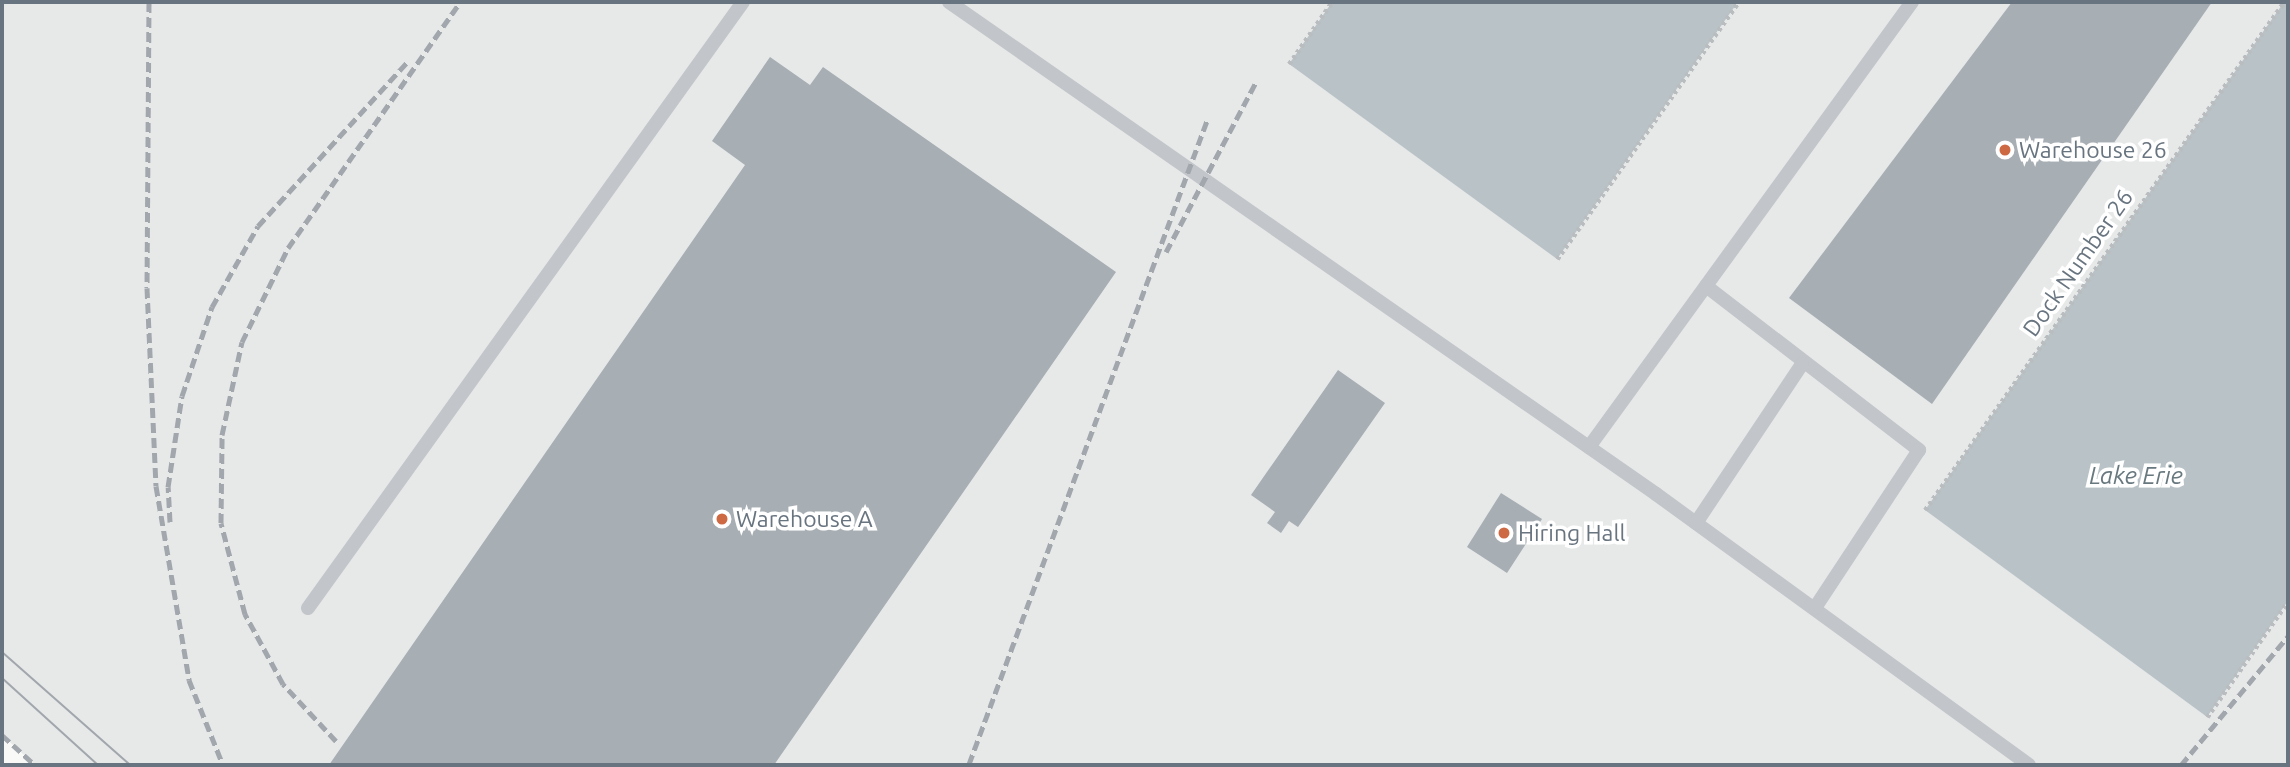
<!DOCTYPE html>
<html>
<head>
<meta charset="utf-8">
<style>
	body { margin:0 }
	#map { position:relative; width:2290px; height:767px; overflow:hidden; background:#f9f9f8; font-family:Ubuntu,sans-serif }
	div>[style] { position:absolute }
	.built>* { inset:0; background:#e7e8e8 }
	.water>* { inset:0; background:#b9c3c7 }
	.building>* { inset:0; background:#a7aeb4 }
	.path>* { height:4.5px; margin-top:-2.25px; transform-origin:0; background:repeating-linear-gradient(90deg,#babdc0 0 3.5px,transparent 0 7px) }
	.lane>* { height:14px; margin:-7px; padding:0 7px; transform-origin:7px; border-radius:7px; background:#c2c5c9 }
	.tram>* { height:2px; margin:-1px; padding:0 1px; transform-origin:1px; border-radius:1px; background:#a2a7ad }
	.rail>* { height:5px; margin-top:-2.5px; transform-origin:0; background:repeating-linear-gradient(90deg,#a2a7ad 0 10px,transparent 0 15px) }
	.dots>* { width:19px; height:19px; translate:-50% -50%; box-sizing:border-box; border:4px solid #fff; border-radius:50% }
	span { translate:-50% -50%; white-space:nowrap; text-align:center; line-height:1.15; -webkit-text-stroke:7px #fff; paint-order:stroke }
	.poi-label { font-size:23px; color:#68747f }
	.left { translate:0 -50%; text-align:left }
	.street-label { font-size:23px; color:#68747f }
	.water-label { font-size:24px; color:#68787f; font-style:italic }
	.frame { position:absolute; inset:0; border:4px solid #68747f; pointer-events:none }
</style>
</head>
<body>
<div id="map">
	<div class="built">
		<div style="clip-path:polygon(2px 2px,1332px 2px,1289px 64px,1557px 258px,1738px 2px,2284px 2px,1926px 510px,2207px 717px,2288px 601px,2288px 765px,35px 765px,2px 735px)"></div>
	</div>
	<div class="water">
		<div style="clip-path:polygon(1332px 2px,1738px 2px,1557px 259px,1289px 64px)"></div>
		<div style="clip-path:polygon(2284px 2px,2288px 2px,2288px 601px,2207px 717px,1925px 510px)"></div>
	</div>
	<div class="building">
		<div style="clip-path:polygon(2012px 2px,2212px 2px,1932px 404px,1789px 298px)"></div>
		<div style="clip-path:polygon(770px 57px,810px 85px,823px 67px,1116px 272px,774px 765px,329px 765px,745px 165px,712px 141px)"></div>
		<div style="clip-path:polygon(1338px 370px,1385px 403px,1298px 527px,1289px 521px,1281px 533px,1267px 523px,1275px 512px,1251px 495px)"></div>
		<div style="clip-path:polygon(1501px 493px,1542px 519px,1507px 573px,1467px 547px)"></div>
	</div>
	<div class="path">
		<div style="left:1289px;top:64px;width:75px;rotate:-55.3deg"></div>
		<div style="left:1557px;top:259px;width:314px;rotate:-54.8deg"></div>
		<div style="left:1925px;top:510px;width:622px;rotate:-54.75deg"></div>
		<div style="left:2207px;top:717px;width:141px;rotate:-55.1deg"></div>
	</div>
	<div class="lane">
		<div style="left:949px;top:2px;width:861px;rotate:34.83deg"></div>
		<div style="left:1656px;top:494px;width:461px;rotate:36deg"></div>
		<div style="left:1706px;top:286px;width:269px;rotate:37.6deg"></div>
		<div style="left:1919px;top:450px;width:189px;rotate:123.4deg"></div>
		<div style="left:1589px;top:447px;width:550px;rotate:-54.03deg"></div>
		<div style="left:1696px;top:523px;width:191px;rotate:-56.3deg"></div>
		<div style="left:308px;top:608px;width:746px;rotate:-54.33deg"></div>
	</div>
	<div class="tram">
		<div style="left:2px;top:652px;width:171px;rotate:41.4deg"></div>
		<div style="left:2px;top:678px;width:130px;rotate:42.2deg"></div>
	</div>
	<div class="rail">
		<div style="left:149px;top:2px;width:286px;rotate:90.4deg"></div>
		<div style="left:147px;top:288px;width:198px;rotate:87.4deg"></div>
		<div style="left:156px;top:486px;width:197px;rotate:80.3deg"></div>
		<div style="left:189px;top:680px;width:92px;rotate:68.2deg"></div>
		<div style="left:1166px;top:252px;width:192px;rotate:-62.1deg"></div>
		<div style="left:170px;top:522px;width:35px;rotate:-93deg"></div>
		<div style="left:168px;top:487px;width:92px;rotate:-81.3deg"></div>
		<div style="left:182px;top:396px;width:94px;rotate:-71.4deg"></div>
		<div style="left:212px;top:307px;width:93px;rotate:-60.4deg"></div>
		<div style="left:258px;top:226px;width:224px;rotate:-47.7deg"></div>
		<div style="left:2px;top:735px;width:45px;rotate:42.3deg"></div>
		<div style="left:336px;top:741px;width:78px;rotate:-132.9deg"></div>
		<div style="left:283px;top:684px;width:80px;rotate:-118.5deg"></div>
		<div style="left:245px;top:614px;width:94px;rotate:-104.8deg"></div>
		<div style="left:221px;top:523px;width:88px;rotate:-89.3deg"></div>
		<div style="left:222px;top:435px;width:95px;rotate:-77.9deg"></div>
		<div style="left:242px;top:342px;width:105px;rotate:-63.9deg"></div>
		<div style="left:288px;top:248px;width:300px;rotate:-55deg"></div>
		<div style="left:969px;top:764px;width:689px;rotate:-69.7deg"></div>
		<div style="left:2181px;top:765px;width:168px;rotate:-50.3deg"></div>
	</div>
	<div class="dots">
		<div style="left:2005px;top:150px;background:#cd6a44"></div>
		<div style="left:722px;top:519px;background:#cd6a44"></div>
		<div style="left:1504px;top:533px;background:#cd6a44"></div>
	</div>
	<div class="poi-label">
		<span class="left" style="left:2019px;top:150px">Warehouse 26</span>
		<span class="left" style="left:736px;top:519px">Warehouse A</span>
		<span class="left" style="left:1518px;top:533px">Hiring Hall</span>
	</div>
	<div class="street-label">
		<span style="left:2078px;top:263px;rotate:-55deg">Dock Number 26</span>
	</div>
	<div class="water-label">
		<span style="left:2136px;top:476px">Lake Erie</span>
	</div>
	<div class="frame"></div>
</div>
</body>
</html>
